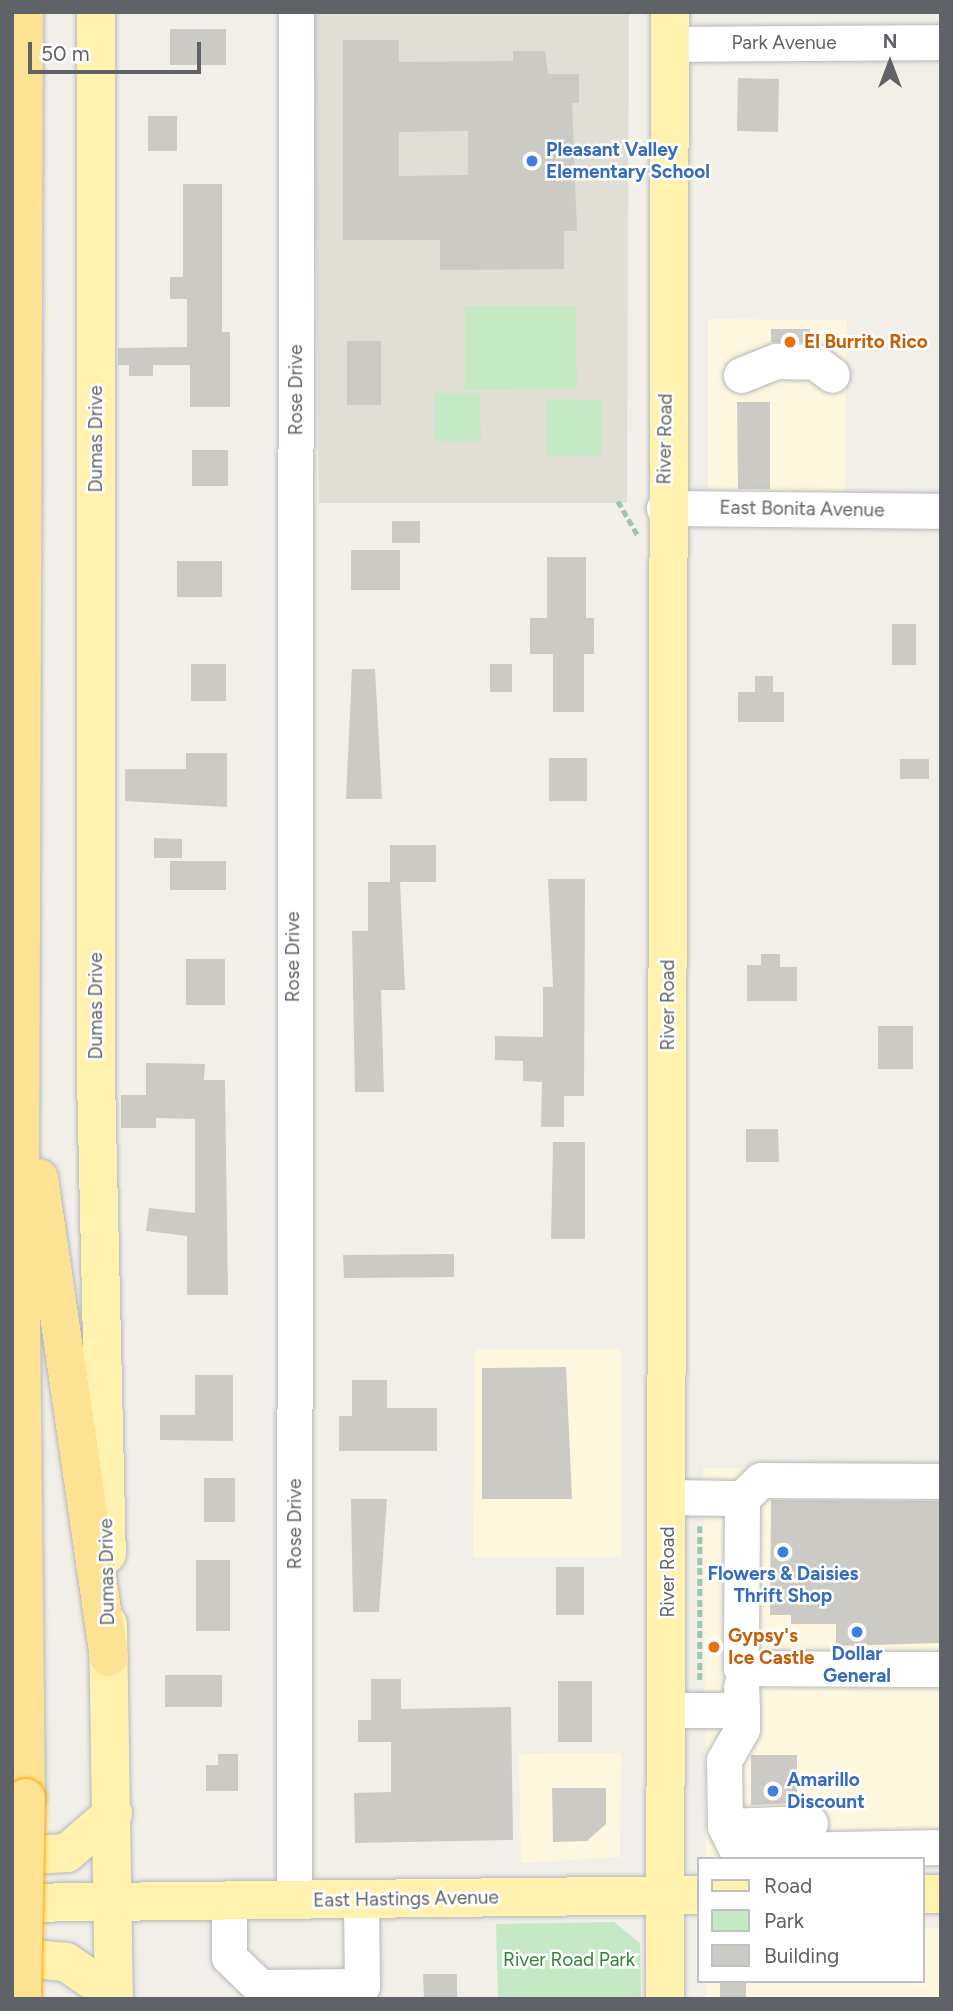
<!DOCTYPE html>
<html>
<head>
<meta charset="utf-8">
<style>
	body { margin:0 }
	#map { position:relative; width:953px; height:2011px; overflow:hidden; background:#f1efe8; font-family:Figtree,sans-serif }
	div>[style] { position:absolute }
	.commercial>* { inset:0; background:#fef7e0 }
	.education>* { inset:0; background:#e1ded6 }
	.green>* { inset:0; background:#c5e8c5 }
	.building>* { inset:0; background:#cccac5 }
	.path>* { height:4.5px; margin-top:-2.25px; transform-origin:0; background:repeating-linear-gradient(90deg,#9cc7a9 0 7px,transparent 0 10.5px) }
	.roads { filter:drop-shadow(0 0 2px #b5b8bc) drop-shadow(0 0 2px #b5b8bc) }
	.minor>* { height:35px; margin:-17.5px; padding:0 17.5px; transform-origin:17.5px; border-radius:17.5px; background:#fff }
	.major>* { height:38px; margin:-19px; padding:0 19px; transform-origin:19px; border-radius:19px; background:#fff2af }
	.highway>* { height:38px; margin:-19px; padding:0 19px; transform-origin:19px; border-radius:19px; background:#fde293 }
	.bridges { filter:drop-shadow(0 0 2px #f9ab00) drop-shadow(0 0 2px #f9ab00) }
	.highway-bridge>* { height:38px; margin:-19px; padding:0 19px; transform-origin:19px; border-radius:19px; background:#fde293 }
	.dots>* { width:19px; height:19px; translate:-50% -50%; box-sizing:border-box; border:4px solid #fff; border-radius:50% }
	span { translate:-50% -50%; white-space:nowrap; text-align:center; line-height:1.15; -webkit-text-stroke:5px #fff; paint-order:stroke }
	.street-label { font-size:19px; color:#5f6368 }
	.shop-label { font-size:19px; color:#366cbe; font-weight:700 }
	.left { translate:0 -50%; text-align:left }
	.food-label { font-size:19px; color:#c56008; font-weight:700 }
	.park-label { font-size:19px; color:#348238 }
	.frame { position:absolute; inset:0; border:14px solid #5f6368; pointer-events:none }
	.legend { position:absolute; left:697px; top:1857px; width:228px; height:126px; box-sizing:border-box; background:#fff; border:2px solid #bfc1c3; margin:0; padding:9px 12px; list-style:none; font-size:21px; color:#5f6368 }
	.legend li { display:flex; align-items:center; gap:14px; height:35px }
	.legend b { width:35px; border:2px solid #bfc1c3 }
	.north { position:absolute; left:855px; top:28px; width:70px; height:70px; -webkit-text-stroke:5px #fff; paint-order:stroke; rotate:0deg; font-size:19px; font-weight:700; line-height:28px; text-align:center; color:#5f6368 }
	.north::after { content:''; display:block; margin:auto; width:24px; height:32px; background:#5f6368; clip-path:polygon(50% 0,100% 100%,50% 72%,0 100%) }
	.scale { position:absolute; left:28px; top:42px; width:173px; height:32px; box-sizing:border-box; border:4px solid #5f6368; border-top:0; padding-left:9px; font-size:21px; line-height:24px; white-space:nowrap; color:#5f6368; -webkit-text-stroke:5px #fff; paint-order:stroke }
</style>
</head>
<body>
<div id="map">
	<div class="commercial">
		<div style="clip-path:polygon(708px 319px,847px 320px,845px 496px,714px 494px,708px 487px)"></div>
		<div style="clip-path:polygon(475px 1349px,621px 1349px,621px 1557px,473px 1557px)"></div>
		<div style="clip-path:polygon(703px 1468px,941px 1470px,941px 1860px,706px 1858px)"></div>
		<div style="clip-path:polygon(621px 1753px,620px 1857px,521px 1863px,519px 1754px)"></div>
		<div style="clip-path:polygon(923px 1928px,941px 1928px,941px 1999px,706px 1999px,706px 1981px,923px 1981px)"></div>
	</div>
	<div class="education">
		<div style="clip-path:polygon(314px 12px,629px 12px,627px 503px,319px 503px)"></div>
	</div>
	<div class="green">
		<div style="clip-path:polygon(465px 306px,576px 306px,577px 389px,465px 390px)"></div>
		<div style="clip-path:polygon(435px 393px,480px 393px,481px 441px,435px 441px)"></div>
		<div style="clip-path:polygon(546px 399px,601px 400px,601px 456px,547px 455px)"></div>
		<div style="clip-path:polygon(614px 1922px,640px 1943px,641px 1999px,498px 1999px,496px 1924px)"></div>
	</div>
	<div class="building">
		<div style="clip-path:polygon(170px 29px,226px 29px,226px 65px,170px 65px)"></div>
		<div style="clip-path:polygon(evenodd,343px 40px,399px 40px,399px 62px,513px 61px,513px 51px,545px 51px,548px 74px,579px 74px,579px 103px,572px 103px,577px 231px,564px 231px,564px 269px,440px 270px,440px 240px,343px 240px,343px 40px,468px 131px,468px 175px,399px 176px,399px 132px,468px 131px)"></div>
		<div style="clip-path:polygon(738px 78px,779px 79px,778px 132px,737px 131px)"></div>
		<div style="clip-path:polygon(148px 116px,177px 116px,177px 151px,148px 151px)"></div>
		<div style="clip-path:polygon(183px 184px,222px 184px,222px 332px,230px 332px,230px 407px,190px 407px,190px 365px,153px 365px,153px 376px,129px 376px,129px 365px,118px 365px,118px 348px,187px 347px,187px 299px,170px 299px,170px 277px,183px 277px)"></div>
		<div style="clip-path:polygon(771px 329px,810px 329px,810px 342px,771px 342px)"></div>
		<div style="clip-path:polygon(347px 341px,381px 341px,381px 405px,347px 405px)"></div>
		<div style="clip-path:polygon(737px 402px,770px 402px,770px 489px,738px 489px)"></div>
		<div style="clip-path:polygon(192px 450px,228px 450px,228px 486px,192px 486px)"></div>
		<div style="clip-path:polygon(392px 521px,420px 521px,420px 543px,392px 543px)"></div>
		<div style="clip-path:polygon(351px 550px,400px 550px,400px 590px,351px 590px)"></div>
		<div style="clip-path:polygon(547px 557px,586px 557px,586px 618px,594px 618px,594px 654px,584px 654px,584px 712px,553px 712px,553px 654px,530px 654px,530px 618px,547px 618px)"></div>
		<div style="clip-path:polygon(177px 561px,222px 561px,222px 597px,177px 597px)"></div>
		<div style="clip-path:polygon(892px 624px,916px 624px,916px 665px,892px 665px)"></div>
		<div style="clip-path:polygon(191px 664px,226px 664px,226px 701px,191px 701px)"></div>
		<div style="clip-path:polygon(490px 664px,512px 664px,512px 692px,490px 692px)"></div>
		<div style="clip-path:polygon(352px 669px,375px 669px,382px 799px,346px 799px)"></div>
		<div style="clip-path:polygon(755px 676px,773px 676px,773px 692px,784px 692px,784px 722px,738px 722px,738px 692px,755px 692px)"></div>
		<div style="clip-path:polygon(186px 753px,227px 753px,227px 807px,125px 801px,125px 769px,186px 769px)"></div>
		<div style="clip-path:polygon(549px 758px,587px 758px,587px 801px,549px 801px)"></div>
		<div style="clip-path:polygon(900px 759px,929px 759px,929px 779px,900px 779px)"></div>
		<div style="clip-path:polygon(154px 838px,182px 839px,182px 858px,154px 858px)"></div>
		<div style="clip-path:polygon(390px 845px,436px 845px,436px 882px,400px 882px,405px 990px,381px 990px,384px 1092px,355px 1092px,352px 931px,368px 931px,368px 882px,390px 882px)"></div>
		<div style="clip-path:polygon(170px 861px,226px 861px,226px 890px,170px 890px)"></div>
		<div style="clip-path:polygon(548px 879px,585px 879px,584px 1096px,564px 1096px,564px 1127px,541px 1127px,542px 1082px,523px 1081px,523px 1061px,495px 1060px,495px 1036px,543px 1037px,543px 987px,553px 987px)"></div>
		<div style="clip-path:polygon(761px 954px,780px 954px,780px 967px,797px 967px,797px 1001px,747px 1001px,747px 965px,761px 965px)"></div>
		<div style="clip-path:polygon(186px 959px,225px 959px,225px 1005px,186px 1005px)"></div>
		<div style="clip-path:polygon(878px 1026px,913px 1026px,913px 1069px,878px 1069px)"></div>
		<div style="clip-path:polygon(146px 1063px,205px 1064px,204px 1080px,225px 1080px,228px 1295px,187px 1295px,187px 1236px,146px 1231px,149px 1208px,195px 1213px,195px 1119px,156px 1118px,156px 1128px,121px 1128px,121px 1095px,146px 1095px)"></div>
		<div style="clip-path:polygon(746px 1129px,778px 1129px,779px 1162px,746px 1162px)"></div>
		<div style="clip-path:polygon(553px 1142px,585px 1142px,585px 1239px,551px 1239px)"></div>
		<div style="clip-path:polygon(454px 1254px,454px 1277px,344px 1278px,343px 1255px)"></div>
		<div style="clip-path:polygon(566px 1367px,572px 1499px,482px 1499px,482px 1368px)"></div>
		<div style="clip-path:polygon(195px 1375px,233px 1375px,233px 1441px,160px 1440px,160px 1415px,195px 1415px)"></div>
		<div style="clip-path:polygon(352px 1380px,387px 1380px,387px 1408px,437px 1408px,437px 1451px,339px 1451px,339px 1416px,352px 1416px)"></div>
		<div style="clip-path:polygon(204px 1478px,235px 1478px,235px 1522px,204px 1522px)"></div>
		<div style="clip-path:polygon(351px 1499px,387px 1499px,379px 1612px,353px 1612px)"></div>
		<div style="clip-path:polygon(771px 1500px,941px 1501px,941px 1643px,836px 1646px,836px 1624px,791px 1624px,791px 1615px,770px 1615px)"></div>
		<div style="clip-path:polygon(196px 1560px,230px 1560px,230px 1631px,196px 1631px)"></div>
		<div style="clip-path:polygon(556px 1567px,584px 1567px,584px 1615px,556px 1615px)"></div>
		<div style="clip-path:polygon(165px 1675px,222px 1675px,222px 1707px,165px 1707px)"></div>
		<div style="clip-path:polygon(371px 1679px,401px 1679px,401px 1709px,511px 1707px,513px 1840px,355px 1843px,354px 1793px,391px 1792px,391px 1742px,358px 1742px,358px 1720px,371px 1720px)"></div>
		<div style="clip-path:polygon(558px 1681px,592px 1681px,592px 1742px,558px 1742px)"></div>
		<div style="clip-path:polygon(218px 1754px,238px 1754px,238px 1791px,206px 1791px,206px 1765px,218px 1765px)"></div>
		<div style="clip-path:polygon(751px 1755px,797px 1755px,797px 1803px,751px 1805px)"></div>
		<div style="clip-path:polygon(552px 1788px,606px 1788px,606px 1824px,587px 1841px,553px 1842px)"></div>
		<div style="clip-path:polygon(423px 1974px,457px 1974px,457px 1999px,424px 1999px)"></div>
		<div style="clip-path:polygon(720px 1981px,746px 1981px,746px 1999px,720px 1999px)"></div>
	</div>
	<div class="path">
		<div style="left:618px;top:501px;width:39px;rotate:60deg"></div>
		<div style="left:700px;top:1526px;width:156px;rotate:90deg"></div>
	</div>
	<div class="roads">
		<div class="minor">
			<div style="left:670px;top:44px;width:271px;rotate:-0.4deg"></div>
			<div style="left:741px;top:375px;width:38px;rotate:-22deg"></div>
			<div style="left:776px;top:361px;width:39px;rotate:1deg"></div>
			<div style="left:815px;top:362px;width:21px;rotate:37deg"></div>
			<div style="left:664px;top:508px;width:277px;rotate:0.6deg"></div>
			<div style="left:668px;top:1497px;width:65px;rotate:0.9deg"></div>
			<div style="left:733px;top:1498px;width:12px;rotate:42deg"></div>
			<div style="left:742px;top:1506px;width:162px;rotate:90.4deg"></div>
			<div style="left:741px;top:1668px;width:200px;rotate:0.3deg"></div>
			<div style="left:739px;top:1501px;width:30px;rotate:-44deg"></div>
			<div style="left:761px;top:1480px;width:180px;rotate:0.3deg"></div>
			<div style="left:667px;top:1710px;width:75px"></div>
			<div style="left:742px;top:1710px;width:24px;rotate:-92deg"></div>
			<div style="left:742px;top:1710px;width:19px;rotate:90deg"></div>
			<div style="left:742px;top:1729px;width:36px;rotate:120deg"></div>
			<div style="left:724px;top:1760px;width:66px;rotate:89.1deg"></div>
			<div style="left:725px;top:1826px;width:28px;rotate:64deg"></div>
			<div style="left:737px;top:1851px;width:204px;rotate:-1.1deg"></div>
			<div style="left:725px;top:1826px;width:85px;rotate:-2deg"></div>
			<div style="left:294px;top:1901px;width:1889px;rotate:-89.94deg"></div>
			<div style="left:229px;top:1902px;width:55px;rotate:90deg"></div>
			<div style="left:229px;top:1957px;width:43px;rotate:44.1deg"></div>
			<div style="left:260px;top:1987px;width:102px;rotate:-0.6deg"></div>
			<div style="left:362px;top:1986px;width:86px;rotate:-90.7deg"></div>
		</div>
		<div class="major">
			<div style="left:96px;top:12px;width:1066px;rotate:90deg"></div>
			<div style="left:96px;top:1078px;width:476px;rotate:88.7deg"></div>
			<div style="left:108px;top:1624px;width:375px;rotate:89.1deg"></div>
			<div style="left:12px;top:1856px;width:55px;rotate:-3.1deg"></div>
			<div style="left:67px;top:1853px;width:61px;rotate:-41deg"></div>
			<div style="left:923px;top:1894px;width:18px"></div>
			<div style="left:12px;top:1903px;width:687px;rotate:-0.67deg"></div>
			<div style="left:12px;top:1957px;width:54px;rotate:5.3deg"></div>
			<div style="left:66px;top:1962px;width:58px;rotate:34.5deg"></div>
			<div style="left:665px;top:1999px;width:1987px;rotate:-89.86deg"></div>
		</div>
		<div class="highway">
			<div style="left:24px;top:12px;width:1203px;rotate:90.19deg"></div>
			<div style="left:20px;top:1215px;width:583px;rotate:89.41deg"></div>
			<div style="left:39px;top:1178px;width:484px;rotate:81.7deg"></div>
		</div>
	</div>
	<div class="bridges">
		<div class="highway-bridge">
			<div style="left:22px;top:1999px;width:201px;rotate:-88.9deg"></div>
		</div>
	</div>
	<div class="dots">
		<div style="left:532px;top:161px;background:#3f7fe0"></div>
		<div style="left:790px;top:342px;background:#e8710a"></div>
		<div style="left:783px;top:1552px;background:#3f7fe0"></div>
		<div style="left:857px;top:1632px;background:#3f7fe0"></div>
		<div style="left:714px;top:1647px;background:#e8710a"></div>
		<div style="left:773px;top:1791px;background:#3f7fe0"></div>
	</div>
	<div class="street-label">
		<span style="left:784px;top:43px">Park Avenue</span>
		<span style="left:296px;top:390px;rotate:-90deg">Rose Drive</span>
		<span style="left:96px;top:439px;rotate:-90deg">Dumas Drive</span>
		<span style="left:665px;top:439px;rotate:-89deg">River Road</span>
		<span style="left:802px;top:509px;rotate:1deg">East Bonita Avenue</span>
		<span style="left:293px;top:957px;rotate:-90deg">Rose Drive</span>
		<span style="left:668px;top:1005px;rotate:-90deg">River Road</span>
		<span style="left:96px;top:1006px;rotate:-90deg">Dumas Drive</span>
		<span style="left:295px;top:1524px;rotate:-90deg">Rose Drive</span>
		<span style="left:107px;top:1572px;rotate:-91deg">Dumas Drive</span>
		<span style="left:668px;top:1572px;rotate:-90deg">River Road</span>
		<span style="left:406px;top:1899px;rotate:-1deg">East Hastings Avenue</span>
	</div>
	<div class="shop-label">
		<span class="left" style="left:546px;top:161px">Pleasant Valley<br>Elementary School</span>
		<span style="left:783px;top:1585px">Flowers &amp; Daisies<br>Thrift Shop</span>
		<span style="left:857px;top:1665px">Dollar<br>General</span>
		<span class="left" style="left:787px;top:1791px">Amarillo<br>Discount</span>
	</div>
	<div class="food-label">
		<span class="left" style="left:804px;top:342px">El Burrito Rico</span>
		<span class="left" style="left:728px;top:1647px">Gypsy's<br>Ice Castle</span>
	</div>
	<div class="park-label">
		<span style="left:569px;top:1960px">River Road Park</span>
	</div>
	<div class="frame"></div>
	<ul class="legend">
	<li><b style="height:9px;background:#fff2af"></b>Road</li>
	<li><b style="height:19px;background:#c5e8c5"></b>Park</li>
	<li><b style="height:19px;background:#cccac5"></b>Building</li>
	</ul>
	<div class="north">N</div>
	<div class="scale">50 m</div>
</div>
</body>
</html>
